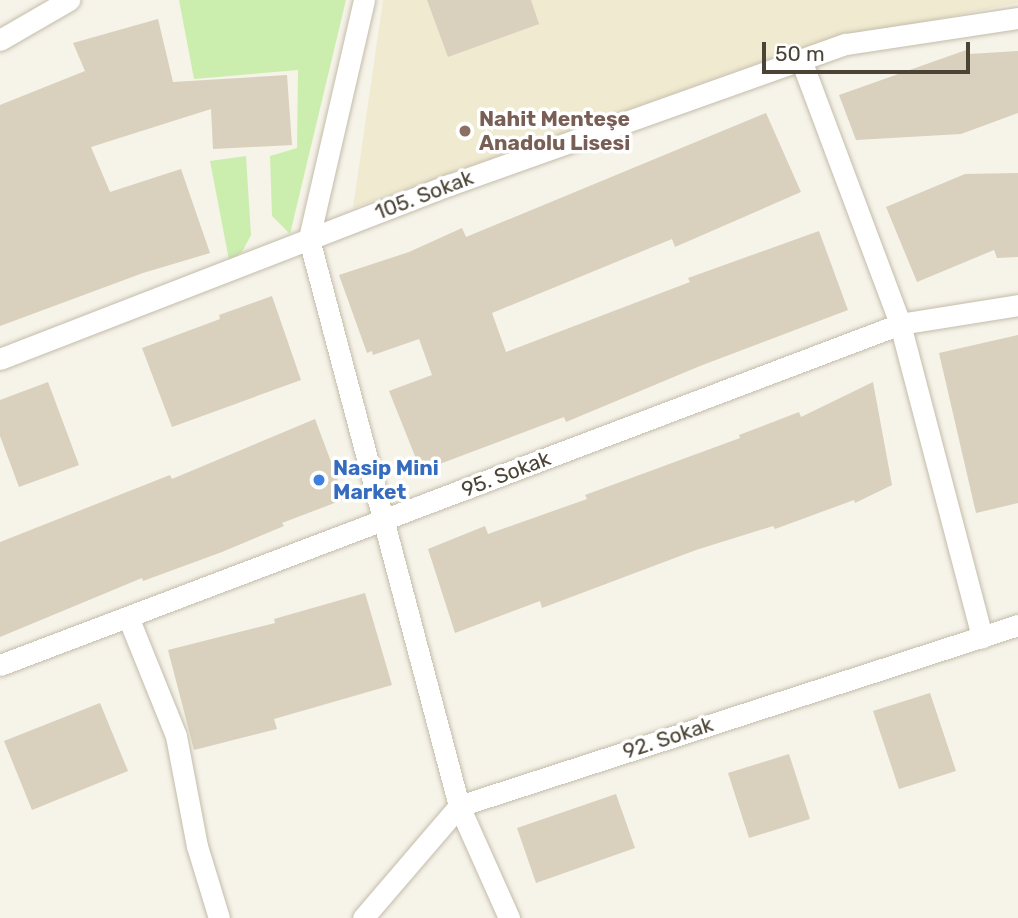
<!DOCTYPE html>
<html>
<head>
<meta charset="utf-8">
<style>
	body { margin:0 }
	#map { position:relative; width:1018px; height:918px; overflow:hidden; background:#f6f3e9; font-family:Rubik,sans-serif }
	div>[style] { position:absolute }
	.education>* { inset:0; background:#f0ead1 }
	.green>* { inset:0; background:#cbeeae }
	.building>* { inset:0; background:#d9d0bd }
	.roads { filter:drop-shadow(0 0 2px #c3bcaa) drop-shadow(0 0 2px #c3bcaa) }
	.street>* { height:21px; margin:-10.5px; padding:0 10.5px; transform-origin:10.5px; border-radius:10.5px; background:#fff }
	.dots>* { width:19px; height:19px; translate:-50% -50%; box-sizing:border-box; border:4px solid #fff; border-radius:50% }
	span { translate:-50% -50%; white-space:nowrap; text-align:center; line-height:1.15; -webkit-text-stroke:7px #fff; paint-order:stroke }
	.education-label { font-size:21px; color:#785e54; font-weight:700 }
	.left { translate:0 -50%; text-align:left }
	.street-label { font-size:21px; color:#4b4436 }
	.shop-label { font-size:21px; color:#366cbe; font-weight:700 }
	.scale { position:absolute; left:762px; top:42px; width:208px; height:32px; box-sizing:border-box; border:4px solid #4b4436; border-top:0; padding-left:9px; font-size:21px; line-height:24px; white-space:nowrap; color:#4b4436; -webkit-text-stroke:5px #fff; paint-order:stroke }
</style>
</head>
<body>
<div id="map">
	<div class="education">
		<div style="clip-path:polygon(383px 0,1018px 0,1018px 3px,902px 26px,780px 55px,353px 208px)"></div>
	</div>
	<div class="green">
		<div style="clip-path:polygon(179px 0,346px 0,290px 234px,272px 216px,270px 156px,297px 148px,298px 70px,194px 79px)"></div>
		<div style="clip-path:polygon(246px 156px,251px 235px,242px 252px,229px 260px,210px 161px)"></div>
	</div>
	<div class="building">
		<div style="clip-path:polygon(427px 0,531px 0,539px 24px,448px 57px)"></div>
		<div style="clip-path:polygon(158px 19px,173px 82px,287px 75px,292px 145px,213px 149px,211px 109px,91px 147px,110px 192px,181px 169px,210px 253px,143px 273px,0 326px,0 105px,85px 71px,73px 43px)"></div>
		<div style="clip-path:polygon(969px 49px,969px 54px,1018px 51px,1018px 113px,961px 134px,856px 140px,839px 95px)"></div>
		<div style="clip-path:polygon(766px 113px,801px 192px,675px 247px,672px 239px,492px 313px,506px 352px,690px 282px,688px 278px,819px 231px,848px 310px,700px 366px,566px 422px,564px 417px,421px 471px,389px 391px,432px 375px,419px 339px,373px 355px,372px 351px,367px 353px,339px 275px,409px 252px,462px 228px,466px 237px)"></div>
		<div style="clip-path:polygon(1018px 173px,1018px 257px,997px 258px,994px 250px,917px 282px,886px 207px,965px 174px)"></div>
		<div style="clip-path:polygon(272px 296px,301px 380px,172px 427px,142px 348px,220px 319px,219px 315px)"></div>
		<div style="clip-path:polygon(1018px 335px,1018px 503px,976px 513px,939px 353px)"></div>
		<div style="clip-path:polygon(48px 382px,79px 465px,19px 487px,0 436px,0 400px)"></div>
		<div style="clip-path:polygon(873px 382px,892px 485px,855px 503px,854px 500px,775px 529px,773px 526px,696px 550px,542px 608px,540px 601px,455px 633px,428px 549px,485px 526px,488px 534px,587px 499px,585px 495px,740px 438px,739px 435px,799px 412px,801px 417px)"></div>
		<div style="clip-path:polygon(315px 419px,345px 499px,282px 523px,284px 526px,222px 552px,143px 581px,142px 578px,0 637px,0 542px,170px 475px,172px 479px)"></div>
		<div style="clip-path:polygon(365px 593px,392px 685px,274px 719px,277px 729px,194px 750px,168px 650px,275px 623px,274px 619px)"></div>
		<div style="clip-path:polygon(930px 693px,956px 771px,899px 789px,873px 711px)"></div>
		<div style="clip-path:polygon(100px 703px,128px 771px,32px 810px,4px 741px)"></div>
		<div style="clip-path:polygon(789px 754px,810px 819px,749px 838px,728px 773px)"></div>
		<div style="clip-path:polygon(616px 794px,635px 848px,536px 883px,517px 828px)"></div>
	</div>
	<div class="roads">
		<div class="street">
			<div style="left:364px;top:0;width:245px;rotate:103deg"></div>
			<div style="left:309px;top:239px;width:587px;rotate:75.18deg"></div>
			<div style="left:459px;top:806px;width:123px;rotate:65.9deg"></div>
			<div style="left:0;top:40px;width:80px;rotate:-30.1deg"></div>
			<div style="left:801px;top:60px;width:282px;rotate:69.4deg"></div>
			<div style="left:900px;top:324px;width:324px;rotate:75.3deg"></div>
			<div style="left:0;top:359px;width:482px;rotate:-21.2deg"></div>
			<div style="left:449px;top:185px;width:421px;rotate:-19.6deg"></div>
			<div style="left:846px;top:44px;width:174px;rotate:-8.6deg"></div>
			<div style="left:128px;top:617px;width:128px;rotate:68deg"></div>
			<div style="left:176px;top:736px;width:112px;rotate:79.2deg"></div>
			<div style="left:197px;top:846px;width:75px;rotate:73deg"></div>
			<div style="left:0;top:665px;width:962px;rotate:-20.75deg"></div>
			<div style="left:900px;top:324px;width:120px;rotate:-9.1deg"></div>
			<div style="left:363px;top:918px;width:148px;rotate:-49.4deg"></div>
			<div style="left:459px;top:806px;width:588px;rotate:-17.94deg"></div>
		</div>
	</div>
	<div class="dots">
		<div style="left:465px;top:131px;background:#8d6e63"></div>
		<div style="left:319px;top:480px;background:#3f7fe0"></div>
	</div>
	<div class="education-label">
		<span class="left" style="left:479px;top:131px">Nahit Menteşe<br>Anadolu Lisesi</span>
	</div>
	<div class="street-label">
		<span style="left:424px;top:195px;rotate:-21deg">105. Sokak</span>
		<span style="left:506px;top:474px;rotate:-21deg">95. Sokak</span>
		<span style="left:668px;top:738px;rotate:-18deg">92. Sokak</span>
	</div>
	<div class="shop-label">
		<span class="left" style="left:333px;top:480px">Nasip Mini<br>Market</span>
	</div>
	<div class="scale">50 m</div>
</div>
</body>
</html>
